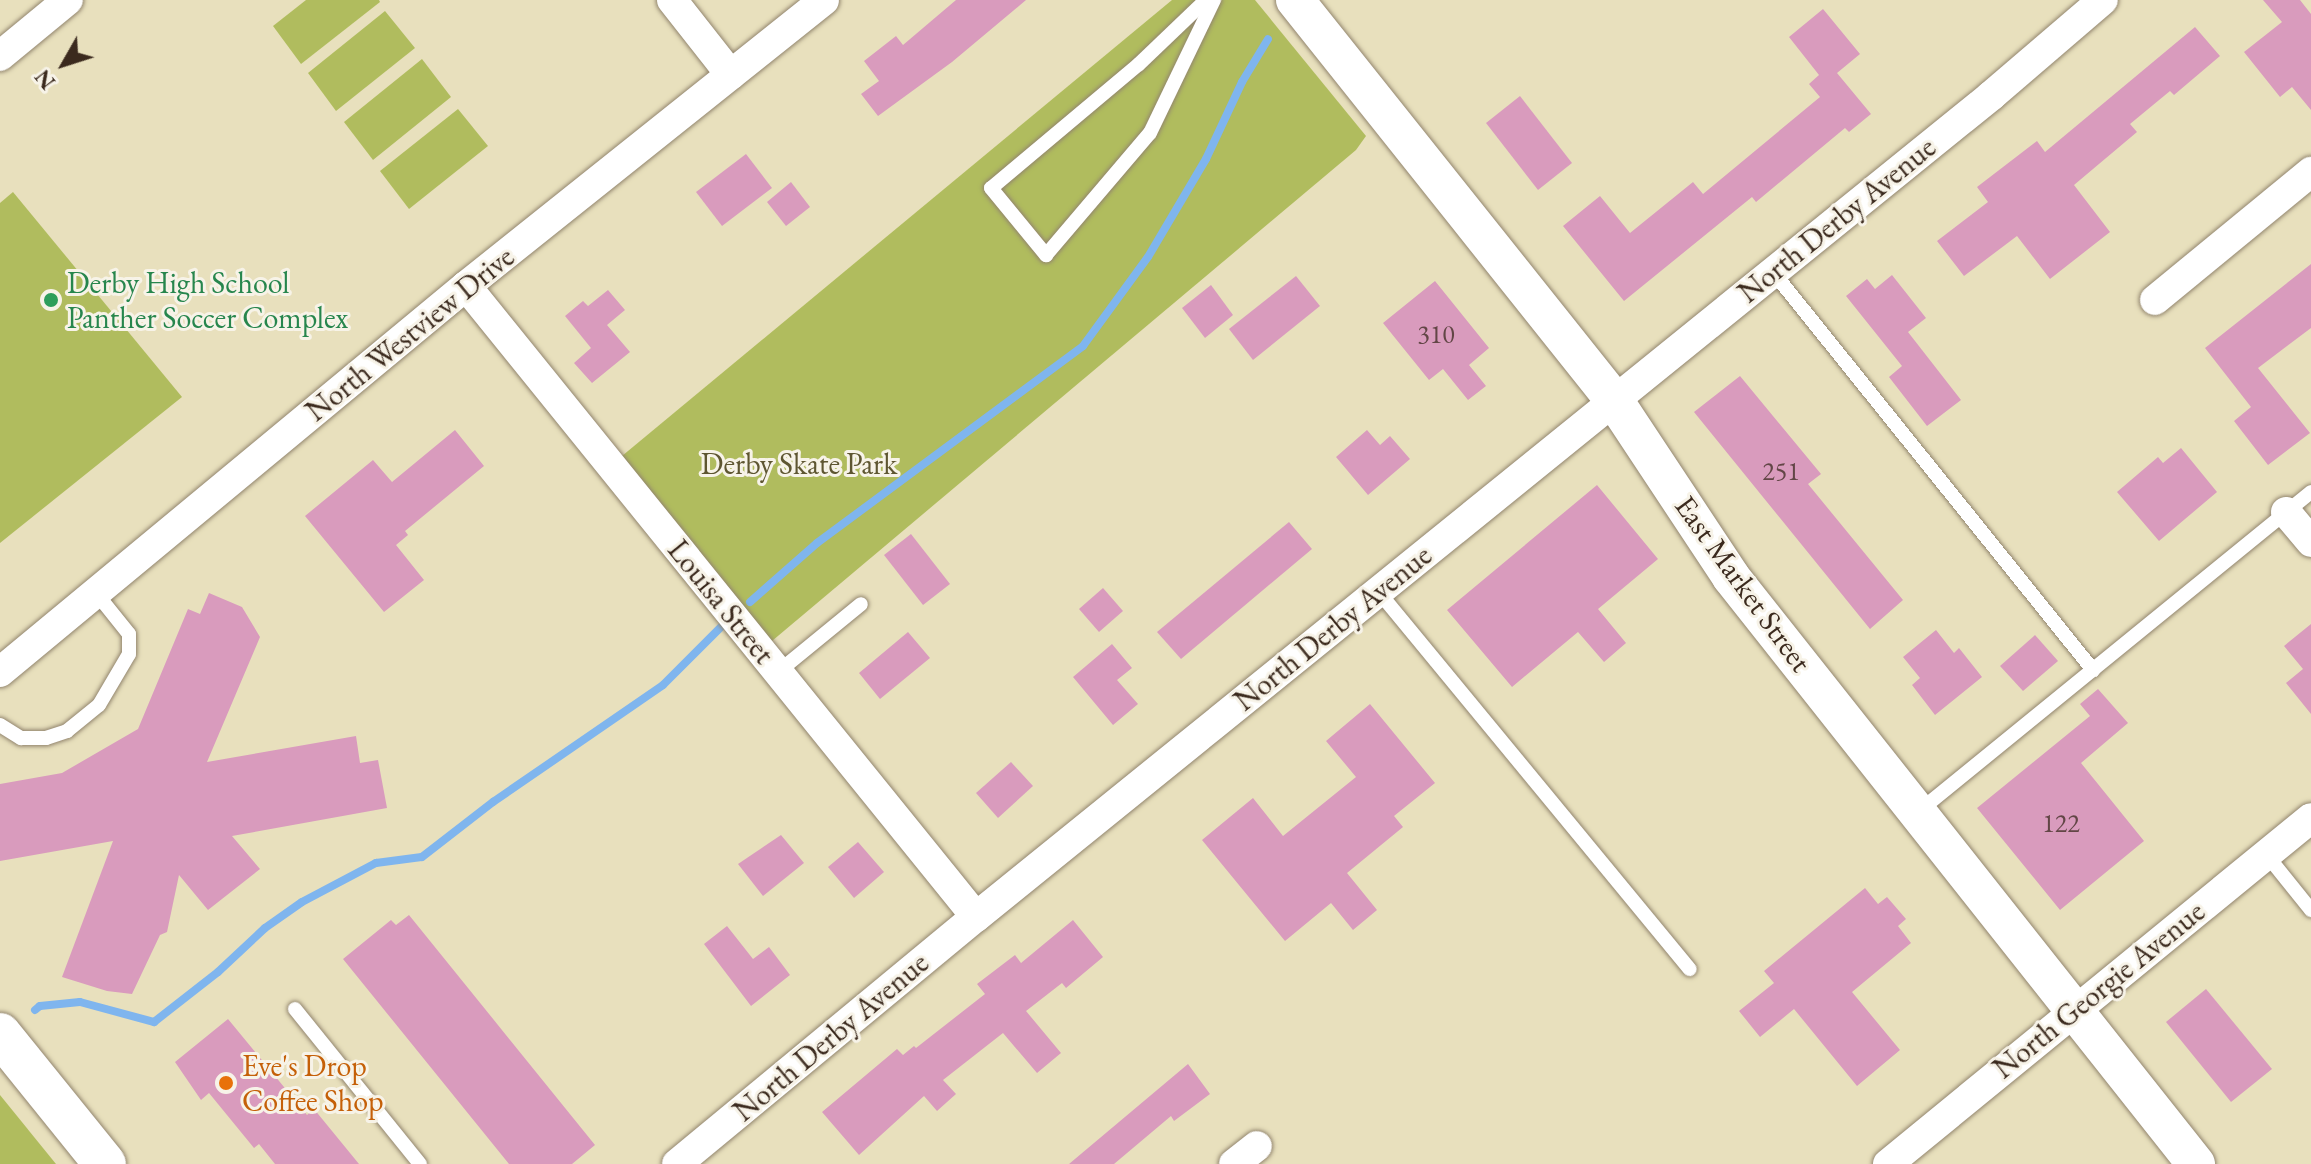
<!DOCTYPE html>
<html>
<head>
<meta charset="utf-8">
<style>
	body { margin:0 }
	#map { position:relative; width:2311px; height:1164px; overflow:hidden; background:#e8e0bd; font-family:"EB Garamond",serif }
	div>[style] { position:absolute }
	.green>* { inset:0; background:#b0bc5e }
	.stream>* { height:8px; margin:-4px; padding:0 4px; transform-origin:4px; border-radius:4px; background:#7fb5ee }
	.building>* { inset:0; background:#d99bbd }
	.roads { filter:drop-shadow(0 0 2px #92856e) drop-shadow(0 0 2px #92856e) }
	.service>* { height:14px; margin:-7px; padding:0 7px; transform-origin:7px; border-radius:7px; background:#fff }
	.minor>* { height:30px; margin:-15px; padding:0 15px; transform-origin:15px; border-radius:15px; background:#fff }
	.tertiary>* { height:38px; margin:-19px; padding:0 19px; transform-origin:19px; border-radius:19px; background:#fff }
	.secondary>* { height:42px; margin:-21px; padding:0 21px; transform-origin:21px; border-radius:21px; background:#fff }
	.dots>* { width:22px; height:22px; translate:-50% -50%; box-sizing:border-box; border:4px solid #f7f3e8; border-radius:50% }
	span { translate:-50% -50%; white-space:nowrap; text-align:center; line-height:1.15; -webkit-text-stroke:6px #f7f3e8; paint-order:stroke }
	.number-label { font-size:26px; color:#624646 }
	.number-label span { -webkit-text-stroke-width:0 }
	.street-label { font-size:30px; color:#3b2a1e }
	.leisure-label { font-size:30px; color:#27864d }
	.left { translate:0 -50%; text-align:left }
	.park-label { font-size:30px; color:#5e5631 }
	.food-label { font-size:30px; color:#c56008 }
	.north { position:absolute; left:24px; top:24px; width:80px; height:80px; -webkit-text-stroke:6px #f7f3e8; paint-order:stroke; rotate:231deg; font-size:22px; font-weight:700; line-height:32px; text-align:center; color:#3b2a1e }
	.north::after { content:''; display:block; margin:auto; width:28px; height:36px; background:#3b2a1e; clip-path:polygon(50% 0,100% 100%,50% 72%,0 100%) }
</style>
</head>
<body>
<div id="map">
	<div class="green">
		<div style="clip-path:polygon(306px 0,379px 0,380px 2px,301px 64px,273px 26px)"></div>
		<div style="clip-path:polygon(1172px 0,1255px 0,1366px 136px,1356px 150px,772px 641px,622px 456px)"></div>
		<div style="clip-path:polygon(385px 11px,415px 48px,336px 111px,308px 73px)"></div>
		<div style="clip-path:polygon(422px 59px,451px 97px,373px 160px,344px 122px)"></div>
		<div style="clip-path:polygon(458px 109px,488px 146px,409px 209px,380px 171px)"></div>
		<div style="clip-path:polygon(13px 192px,182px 397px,0 543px,0 203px)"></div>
		<div style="clip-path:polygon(0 1095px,56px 1164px,0 1164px)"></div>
	</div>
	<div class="stream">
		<div style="left:750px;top:602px;width:89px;rotate:-41.4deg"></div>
		<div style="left:817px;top:543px;width:331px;rotate:-36.5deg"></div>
		<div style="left:1083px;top:346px;width:110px;rotate:-53.9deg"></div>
		<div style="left:1148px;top:257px;width:114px;rotate:-59.4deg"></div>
		<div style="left:1206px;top:159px;width:85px;rotate:-64.9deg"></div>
		<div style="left:1242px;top:82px;width:50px;rotate:-58.8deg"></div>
		<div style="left:35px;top:1010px;width:6px;rotate:-39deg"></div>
		<div style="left:40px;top:1006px;width:40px;rotate:-5.7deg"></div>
		<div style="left:80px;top:1002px;width:77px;rotate:15.1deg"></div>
		<div style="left:154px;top:1022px;width:81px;rotate:-38deg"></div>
		<div style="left:218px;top:972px;width:64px;rotate:-43.1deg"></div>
		<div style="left:265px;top:928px;width:45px;rotate:-35.1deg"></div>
		<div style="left:302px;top:902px;width:84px;rotate:-27.8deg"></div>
		<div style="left:376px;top:863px;width:46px;rotate:-7.4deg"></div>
		<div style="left:422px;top:857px;width:90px;rotate:-37.8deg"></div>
		<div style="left:493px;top:802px;width:206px;rotate:-34.5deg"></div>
		<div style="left:663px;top:685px;width:85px;rotate:-45deg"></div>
	</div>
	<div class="building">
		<div style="clip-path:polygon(956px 0,1026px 0,952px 62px,878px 116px,861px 94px,879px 81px,864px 61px,896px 36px,903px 45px)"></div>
		<div style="clip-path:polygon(2263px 0,2300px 0,2311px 14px,2311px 110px,2292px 87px,2280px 97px,2244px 52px,2282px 22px)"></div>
		<div style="clip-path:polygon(1823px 9px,1860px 54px,1837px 73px,1871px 114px,1849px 132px,1845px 128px,1756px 202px,1752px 197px,1624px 301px,1563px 226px,1600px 196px,1630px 233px,1693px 182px,1703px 194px,1820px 97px,1809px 84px,1819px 75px,1789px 37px)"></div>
		<div style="clip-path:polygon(2195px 27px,2220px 56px,2174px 95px,2170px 91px,2130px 124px,2137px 132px,2074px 185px,2110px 232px,2050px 279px,2017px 236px,1964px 276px,1937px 241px,1988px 202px,1977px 187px,2037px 141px,2045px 152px)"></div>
		<div style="clip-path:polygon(1520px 96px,1572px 163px,1538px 190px,1486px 123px)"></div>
		<div style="clip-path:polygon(746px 154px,772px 188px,722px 226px,696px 192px)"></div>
		<div style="clip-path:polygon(791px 182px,810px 207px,786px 226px,767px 202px)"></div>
		<div style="clip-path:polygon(2311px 264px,2311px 328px,2258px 368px,2310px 433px,2268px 465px,2234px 421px,2251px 407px,2205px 348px)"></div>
		<div style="clip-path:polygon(1892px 275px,1926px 318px,1908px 332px,1961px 400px,1927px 426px,1889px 377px,1902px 366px,1846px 296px,1867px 279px,1875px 289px)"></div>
		<div style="clip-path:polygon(1296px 276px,1320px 306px,1253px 360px,1229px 329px)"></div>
		<div style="clip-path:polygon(1435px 281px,1489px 348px,1469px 365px,1486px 386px,1468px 400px,1443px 369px,1429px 380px,1383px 323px)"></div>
		<div style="clip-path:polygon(1211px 285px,1233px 315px,1205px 338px,1182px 308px)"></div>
		<div style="clip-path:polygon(608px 290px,625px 310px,607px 325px,630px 352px,592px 383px,574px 363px,591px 348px,565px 316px,583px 301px,588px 306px)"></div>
		<div style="clip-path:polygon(1740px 376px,1821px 474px,1808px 484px,1903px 600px,1870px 629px,1694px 412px)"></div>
		<div style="clip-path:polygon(455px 430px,484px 466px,405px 531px,408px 535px,396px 545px,424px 580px,384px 612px,305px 516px,373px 460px,392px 482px)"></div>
		<div style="clip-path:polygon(1367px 430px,1380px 445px,1390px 436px,1410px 459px,1368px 495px,1336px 457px)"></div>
		<div style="clip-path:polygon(2181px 448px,2217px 492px,2159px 541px,2117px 492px,2158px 457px,2163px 463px)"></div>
		<div style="clip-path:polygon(1597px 485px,1658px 559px,1598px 609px,1626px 643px,1604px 662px,1578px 632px,1512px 687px,1447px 610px)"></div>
		<div style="clip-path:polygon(1289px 522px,1312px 549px,1181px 659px,1157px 632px)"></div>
		<div style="clip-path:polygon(911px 534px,950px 584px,923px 605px,884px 555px)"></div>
		<div style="clip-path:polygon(1103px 588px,1123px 611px,1099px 632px,1079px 609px)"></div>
		<div style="clip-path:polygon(209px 593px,242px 607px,260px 637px,207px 762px,356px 736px,360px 763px,378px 760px,387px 808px,232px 836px,260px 869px,208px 910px,179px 875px,167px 932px,160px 935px,132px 994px,107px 991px,62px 977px,113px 841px,0 861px,0 784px,62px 773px,138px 729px,188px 609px,200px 614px)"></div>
		<div style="clip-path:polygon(2311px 624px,2311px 714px,2286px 683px,2303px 669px,2284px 646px)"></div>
		<div style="clip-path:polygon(1936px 630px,1954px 653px,1959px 648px,1982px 677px,1935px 715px,1912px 685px,1920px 678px,1903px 657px)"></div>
		<div style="clip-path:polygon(908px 632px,930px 658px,880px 699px,859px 673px)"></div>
		<div style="clip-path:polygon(2035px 635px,2058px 661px,2023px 691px,2000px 666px)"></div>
		<div style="clip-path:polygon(1112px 644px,1132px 668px,1117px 680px,1138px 704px,1113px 725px,1073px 677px)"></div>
		<div style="clip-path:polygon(2098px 689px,2128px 723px,2081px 763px,2144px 841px,2060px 910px,1977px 808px,2090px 716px,2080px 704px)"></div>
		<div style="clip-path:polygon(1370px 704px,1435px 783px,1394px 816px,1403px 827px,1347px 873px,1377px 910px,1353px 930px,1331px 903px,1285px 941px,1202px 840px,1253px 798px,1283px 836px,1356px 777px,1326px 741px)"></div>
		<div style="clip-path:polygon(1011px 762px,1033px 786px,998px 818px,976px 793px)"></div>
		<div style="clip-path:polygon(781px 835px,804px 863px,763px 896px,738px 864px)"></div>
		<div style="clip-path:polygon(858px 842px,884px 872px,854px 898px,828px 867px)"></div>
		<div style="clip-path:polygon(1865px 888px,1878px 904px,1887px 897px,1906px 919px,1898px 926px,1911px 943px,1852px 992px,1900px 1050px,1857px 1086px,1794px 1009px,1760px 1037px,1739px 1011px,1774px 983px,1764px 971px)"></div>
		<div style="clip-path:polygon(409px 915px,595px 1145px,572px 1164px,509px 1164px,343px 959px,391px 920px,396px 925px)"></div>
		<div style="clip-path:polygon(1073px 920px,1103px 957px,1066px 988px,1062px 983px,1026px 1011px,1061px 1053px,1037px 1073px,1003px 1033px,943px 1080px,956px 1094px,937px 1111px,924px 1096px,859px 1155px,822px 1112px,897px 1049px,903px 1055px,914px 1046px,916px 1048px,985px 994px,977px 984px,1015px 955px,1021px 963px)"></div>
		<div style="clip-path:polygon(727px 926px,753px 959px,769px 947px,790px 975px,751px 1006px,704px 944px)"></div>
		<div style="clip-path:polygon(2206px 989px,2272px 1069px,2231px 1102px,2166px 1022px)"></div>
		<div style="clip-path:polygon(228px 1019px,307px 1115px,314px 1109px,359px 1164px,275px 1164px,259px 1144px,254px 1148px,209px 1093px,201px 1100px,175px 1062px)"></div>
		<div style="clip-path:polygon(1188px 1064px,1210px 1094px,1174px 1121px,1171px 1116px,1114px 1164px,1069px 1164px)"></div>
	</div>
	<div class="roads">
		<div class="service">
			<div style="left:1206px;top:0;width:93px;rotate:136.3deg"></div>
			<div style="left:1139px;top:64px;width:193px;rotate:140deg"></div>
			<div style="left:991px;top:188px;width:87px;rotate:50.6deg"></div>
			<div style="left:1046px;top:255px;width:160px;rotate:-49.6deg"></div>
			<div style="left:1150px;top:133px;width:148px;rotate:-64.3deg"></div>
			<div style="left:1773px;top:272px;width:511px;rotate:51.2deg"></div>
			<div style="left:1378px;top:591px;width:490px;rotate:50.5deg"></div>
			<div style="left:778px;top:672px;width:107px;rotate:-39.3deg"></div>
			<div style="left:0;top:725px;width:25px;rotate:32deg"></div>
			<div style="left:21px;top:738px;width:25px"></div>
			<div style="left:46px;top:738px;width:22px;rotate:-18deg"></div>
			<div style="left:67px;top:731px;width:41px;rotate:-39.1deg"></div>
			<div style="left:99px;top:705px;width:59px;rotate:-59.5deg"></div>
			<div style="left:129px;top:654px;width:20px;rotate:-90deg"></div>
			<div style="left:129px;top:634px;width:53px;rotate:-128.8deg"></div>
			<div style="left:1918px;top:812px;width:507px;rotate:-39.15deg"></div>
			<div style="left:2266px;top:854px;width:72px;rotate:51.2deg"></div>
			<div style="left:295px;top:1009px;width:199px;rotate:51.1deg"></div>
		</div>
		<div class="minor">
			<div style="left:672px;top:0;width:95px;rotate:51.8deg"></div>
			<div style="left:0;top:56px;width:88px;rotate:-39.5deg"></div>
			<div style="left:466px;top:286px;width:811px;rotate:51.05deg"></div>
			<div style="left:2155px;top:300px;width:202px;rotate:-39.4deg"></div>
			<div style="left:2286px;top:512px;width:39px;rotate:50deg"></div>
			<div style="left:0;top:672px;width:605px;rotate:-39.64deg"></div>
			<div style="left:466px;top:286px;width:458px;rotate:-38.6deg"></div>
			<div style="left:677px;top:1164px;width:388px;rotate:-39.6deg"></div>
			<div style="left:976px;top:917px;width:1307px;rotate:-38.97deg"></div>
			<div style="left:1992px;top:95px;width:146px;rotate:-40.6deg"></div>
			<div style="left:1234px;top:1164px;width:29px;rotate:-38deg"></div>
			<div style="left:1888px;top:1164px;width:546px;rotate:-39.28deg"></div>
		</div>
		<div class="tertiary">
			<div style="left:1295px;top:0;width:512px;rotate:51.43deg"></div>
			<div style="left:1614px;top:400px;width:212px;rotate:56.5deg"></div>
			<div style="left:1731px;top:577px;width:749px;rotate:51.62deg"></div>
		</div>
		<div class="secondary">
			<div style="left:0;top:1034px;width:167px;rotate:51.1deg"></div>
		</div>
	</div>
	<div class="dots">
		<div style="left:51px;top:300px;background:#2e9e5b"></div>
		<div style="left:226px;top:1083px;background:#e8710a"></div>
	</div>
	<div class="number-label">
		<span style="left:1436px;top:335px">310</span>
		<span style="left:1781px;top:472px">251</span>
		<span style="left:2061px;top:824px">122</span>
	</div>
	<div class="street-label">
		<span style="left:1837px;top:220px;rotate:-39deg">North Derby Avenue</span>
		<span style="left:410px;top:334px;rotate:-39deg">North Westview Drive</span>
		<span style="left:1743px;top:584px;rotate:54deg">East Market Street</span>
		<span style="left:721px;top:602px;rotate:51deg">Louisa Street</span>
		<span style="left:1333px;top:628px;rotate:-39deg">North Derby Avenue</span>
		<span style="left:2099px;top:990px;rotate:-39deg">North Georgie Avenue</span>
		<span style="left:831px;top:1037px;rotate:-40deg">North Derby Avenue</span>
	</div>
	<div class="leisure-label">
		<span class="left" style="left:67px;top:300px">Derby High School<br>Panther Soccer Complex</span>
	</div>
	<div class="park-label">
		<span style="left:799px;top:464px">Derby Skate Park</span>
	</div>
	<div class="food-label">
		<span class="left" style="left:242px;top:1083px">Eve's Drop<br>Coffee Shop</span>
	</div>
	<div class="north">N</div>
</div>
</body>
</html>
